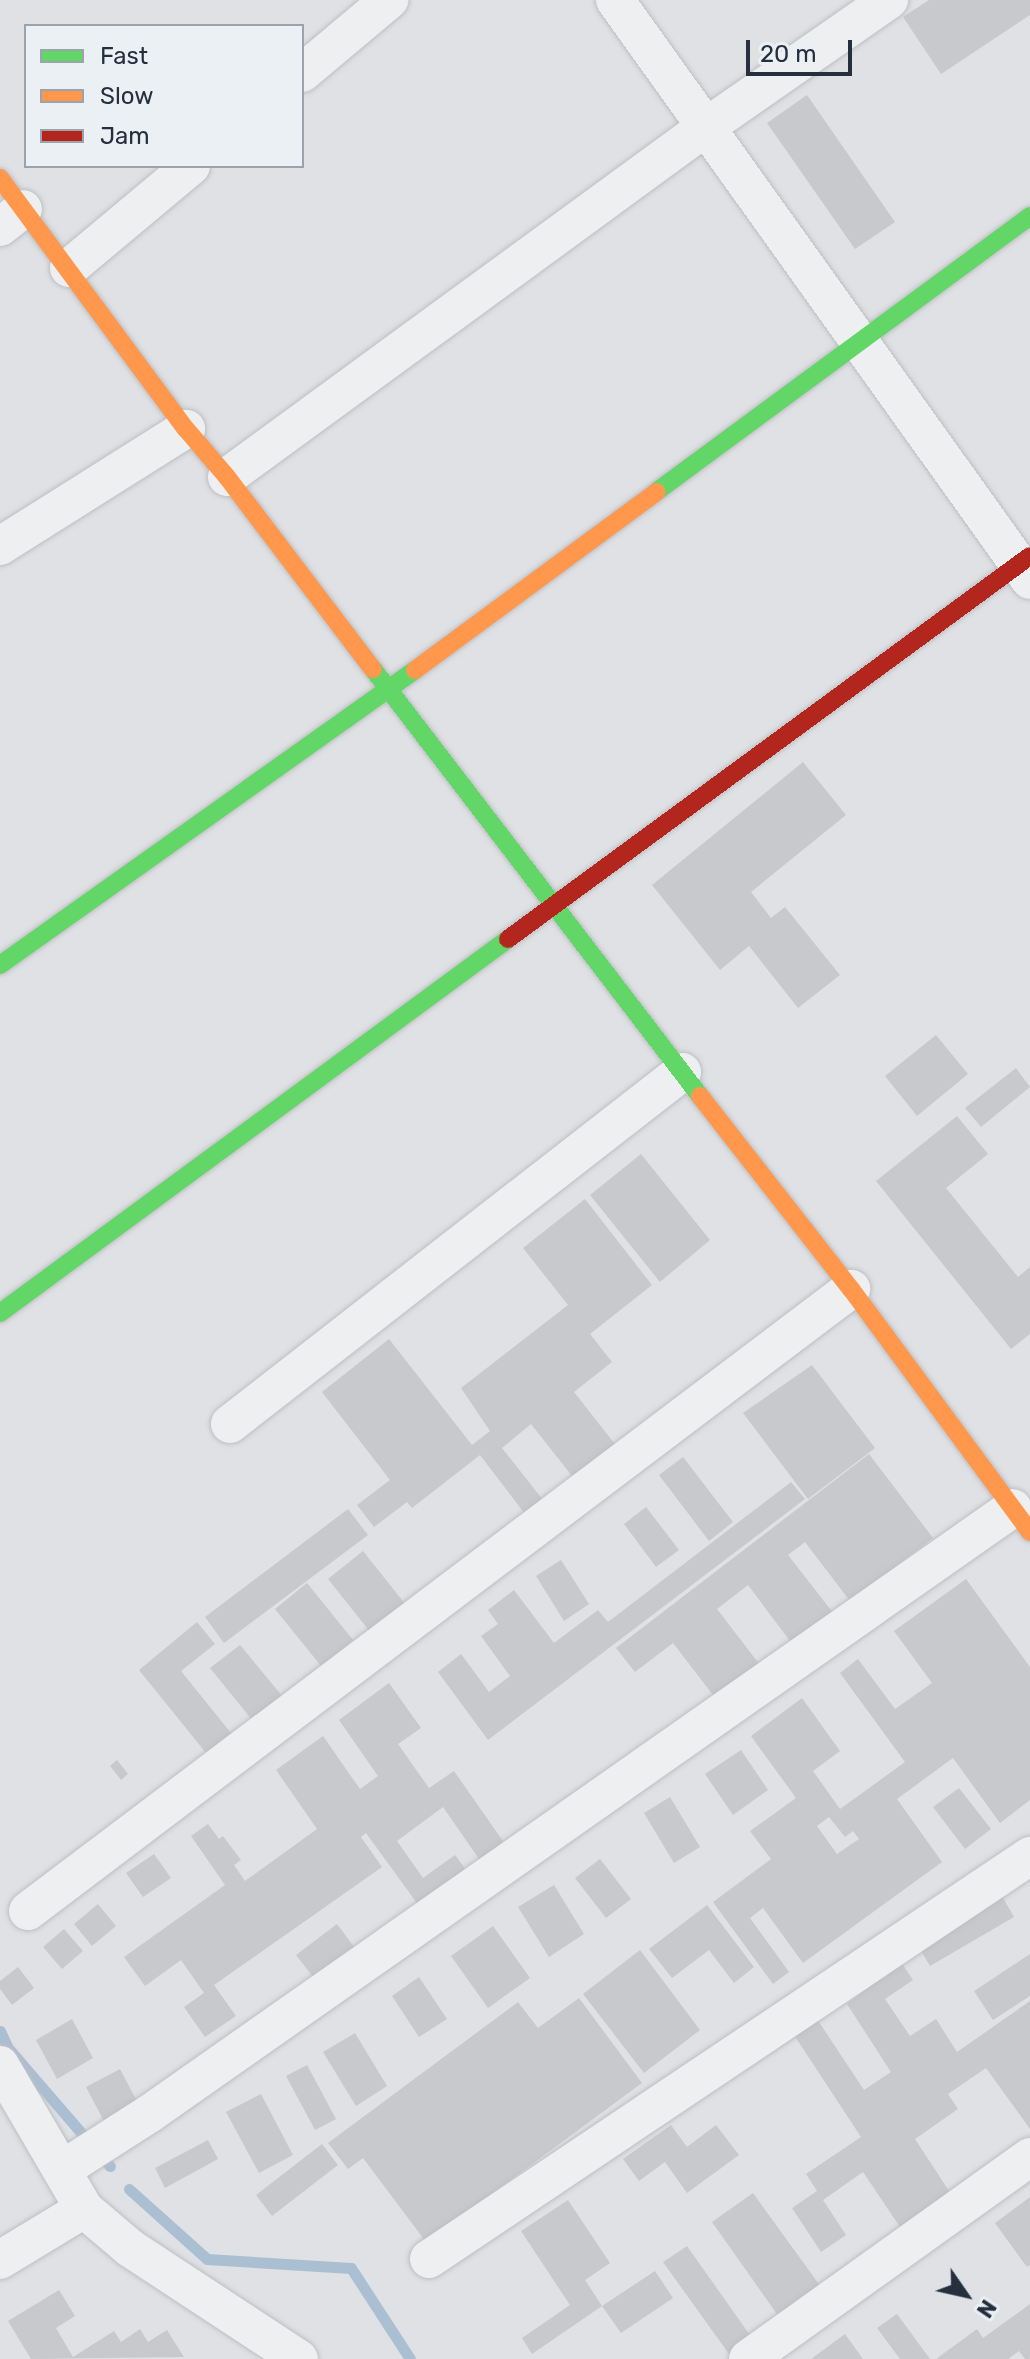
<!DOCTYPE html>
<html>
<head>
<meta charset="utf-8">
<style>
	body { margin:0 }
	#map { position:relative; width:1030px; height:2359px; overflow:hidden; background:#dfe1e4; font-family:Rubik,sans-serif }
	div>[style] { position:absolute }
	.stream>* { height:11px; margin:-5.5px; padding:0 5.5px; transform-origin:5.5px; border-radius:5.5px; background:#abbfd2 }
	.building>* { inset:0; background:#c7c9cc }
	.roads { filter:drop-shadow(0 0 2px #bdbfc2) drop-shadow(0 0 2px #bdbfc2) }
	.street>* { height:38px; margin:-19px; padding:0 19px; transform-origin:19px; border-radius:19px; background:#eeeff1 }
	.fast>* { height:18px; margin:-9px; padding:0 9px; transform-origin:9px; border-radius:9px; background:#63d668 }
	.slow>* { height:18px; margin:-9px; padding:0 9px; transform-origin:9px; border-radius:9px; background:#ff974d }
	.jam>* { height:18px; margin:-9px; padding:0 9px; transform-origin:9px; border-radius:9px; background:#b3261e }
	span { translate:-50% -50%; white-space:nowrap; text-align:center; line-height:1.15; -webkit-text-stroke:6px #ebf0f5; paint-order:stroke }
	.legend { position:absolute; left:24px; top:24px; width:280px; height:144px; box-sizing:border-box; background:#ebf0f5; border:2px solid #9ca3ac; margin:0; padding:10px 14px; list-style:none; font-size:24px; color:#252f3e }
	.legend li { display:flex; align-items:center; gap:16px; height:40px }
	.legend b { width:40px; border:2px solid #9ca3ac }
	.north { position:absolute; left:926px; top:2255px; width:80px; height:80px; -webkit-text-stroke:6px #ebf0f5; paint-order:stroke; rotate:124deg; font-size:22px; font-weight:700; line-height:32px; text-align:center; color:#252f3e }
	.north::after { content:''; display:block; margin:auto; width:28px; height:36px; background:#252f3e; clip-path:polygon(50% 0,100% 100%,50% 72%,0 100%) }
	.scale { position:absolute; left:746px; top:40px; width:106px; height:36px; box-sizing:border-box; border:4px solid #252f3e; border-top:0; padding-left:10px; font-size:24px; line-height:28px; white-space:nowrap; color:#252f3e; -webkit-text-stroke:6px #ebf0f5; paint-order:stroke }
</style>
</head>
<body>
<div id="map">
	<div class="stream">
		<div style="left:0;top:2031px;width:19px;rotate:65deg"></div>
		<div style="left:8px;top:2048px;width:156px;rotate:49.2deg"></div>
		<div style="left:129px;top:2189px;width:105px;rotate:41.9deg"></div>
		<div style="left:207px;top:2259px;width:144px;rotate:3.6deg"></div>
		<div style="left:351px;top:2268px;width:108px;rotate:57deg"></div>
	</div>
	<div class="building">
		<div style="clip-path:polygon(929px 0,1030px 0,1030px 15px,941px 74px,903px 17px)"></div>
		<div style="clip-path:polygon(807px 95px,895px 222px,855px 249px,767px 123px)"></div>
		<div style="clip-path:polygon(803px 762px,846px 815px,751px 892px,771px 918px,785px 907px,840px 975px,798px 1008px,749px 946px,720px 970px,652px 885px)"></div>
		<div style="clip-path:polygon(936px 1035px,968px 1074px,917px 1116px,885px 1076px)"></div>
		<div style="clip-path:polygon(1016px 1068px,1030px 1087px,981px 1127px,965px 1108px)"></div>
		<div style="clip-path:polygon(957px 1116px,988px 1154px,946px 1188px,1018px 1277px,1030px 1267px,1030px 1334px,1011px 1349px,876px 1181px)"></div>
		<div style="clip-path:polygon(641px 1154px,710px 1240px,660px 1282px,590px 1195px)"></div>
		<div style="clip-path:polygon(585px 1199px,652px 1285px,590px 1334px,612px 1362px,574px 1392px,618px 1448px,576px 1481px,531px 1424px,502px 1448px,543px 1500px,525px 1514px,480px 1455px,412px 1508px,407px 1502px,374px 1527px,357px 1505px,390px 1480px,322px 1392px,389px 1339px,472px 1445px,490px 1431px,461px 1388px,568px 1305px,523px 1248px)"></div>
		<div style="clip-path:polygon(812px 1365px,875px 1448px,808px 1499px,743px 1413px)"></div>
		<div style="clip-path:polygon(869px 1454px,933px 1538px,850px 1601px,805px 1542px,788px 1555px,834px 1614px,793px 1645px,748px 1585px,717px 1609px,760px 1665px,716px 1699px,673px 1643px,635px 1672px,616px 1648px)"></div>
		<div style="clip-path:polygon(683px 1457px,733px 1522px,709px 1541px,659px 1475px)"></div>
		<div style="clip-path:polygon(791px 1482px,805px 1499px,488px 1740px,438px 1672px,461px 1654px,489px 1692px,510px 1676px,481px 1636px,498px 1624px,488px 1610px,514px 1590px,554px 1643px,598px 1610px,608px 1622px)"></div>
		<div style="clip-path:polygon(646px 1507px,679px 1550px,656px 1567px,624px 1524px)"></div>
		<div style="clip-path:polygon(348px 1509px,368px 1535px,224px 1643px,205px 1617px)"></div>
		<div style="clip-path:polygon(363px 1551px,406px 1605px,371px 1633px,328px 1579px)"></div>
		<div style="clip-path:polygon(561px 1560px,589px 1604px,564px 1621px,536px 1576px)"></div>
		<div style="clip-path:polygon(evenodd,966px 1579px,1030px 1667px,1030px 1800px,1000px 1823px,953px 1758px,897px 1799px,942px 1862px,803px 1963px,763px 1908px,750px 1918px,789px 1972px,773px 1984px,713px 1902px,771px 1859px,750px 1831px,796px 1798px,751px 1736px,802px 1698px,840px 1751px,813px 1771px,840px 1809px,905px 1762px,840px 1673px,858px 1659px,895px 1709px,932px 1683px,894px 1631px,966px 1579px,829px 1817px,845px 1837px,853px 1831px,859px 1839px,837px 1854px,817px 1826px,829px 1817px)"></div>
		<div style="clip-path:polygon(307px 1583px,353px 1640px,321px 1666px,275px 1609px)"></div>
		<div style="clip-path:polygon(197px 1622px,215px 1644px,181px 1671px,231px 1733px,206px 1753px,139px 1670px)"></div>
		<div style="clip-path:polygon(240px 1645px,283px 1697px,253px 1721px,210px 1668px)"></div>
		<div style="clip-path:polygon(389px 1683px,421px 1728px,398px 1744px,429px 1788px,454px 1771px,510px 1851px,486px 1869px,443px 1807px,397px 1841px,423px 1878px,455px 1855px,475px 1882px,427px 1917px,366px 1833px,361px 1837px,382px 1867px,214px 1985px,236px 2016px,205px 2037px,184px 2007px,204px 1993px,181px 1960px,145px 1986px,124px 1957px,225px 1885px,191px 1836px,208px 1824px,219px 1839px,223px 1836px,241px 1860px,234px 1865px,245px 1881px,317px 1829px,276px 1770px,323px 1736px,360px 1789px,378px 1776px,339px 1720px)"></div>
		<div style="clip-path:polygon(741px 1750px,768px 1790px,733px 1815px,705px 1774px)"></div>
		<div style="clip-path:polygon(117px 1760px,128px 1774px,121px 1780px,110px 1766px)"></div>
		<div style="clip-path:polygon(959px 1788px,991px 1829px,965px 1849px,933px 1807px)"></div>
		<div style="clip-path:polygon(670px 1797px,700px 1847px,674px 1863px,644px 1813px)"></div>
		<div style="clip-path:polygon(154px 1854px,171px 1878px,143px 1897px,126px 1873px)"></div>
		<div style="clip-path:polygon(600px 1859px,631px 1899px,606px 1918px,575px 1878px)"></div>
		<div style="clip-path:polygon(554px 1885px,584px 1934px,549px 1957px,518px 1907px)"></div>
		<div style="clip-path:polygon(998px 1889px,1014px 1917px,930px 1966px,914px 1939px)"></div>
		<div style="clip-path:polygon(98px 1904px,116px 1926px,92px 1946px,74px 1924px)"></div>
		<div style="clip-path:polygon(707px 1905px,754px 1967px,734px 1983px,709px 1950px,672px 1978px,649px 1949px)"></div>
		<div style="clip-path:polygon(337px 1924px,360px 1955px,320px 1986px,296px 1955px)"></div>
		<div style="clip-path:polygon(493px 1926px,530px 1978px,488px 2008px,451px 1956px)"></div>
		<div style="clip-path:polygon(64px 1929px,83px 1951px,62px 1969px,43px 1947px)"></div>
		<div style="clip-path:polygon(640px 1950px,700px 2030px,644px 2073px,583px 1994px)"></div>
		<div style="clip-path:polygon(1030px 1954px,1030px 1996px,993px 2020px,974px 1991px)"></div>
		<div style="clip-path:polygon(901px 1962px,913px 1980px,885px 1999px,910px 2036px,936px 2019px,957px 2052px,1030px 2001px,1030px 2129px,986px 2068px,948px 2094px,958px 2109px,915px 2139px,951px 2194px,900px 2227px,863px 2172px,823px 2200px,846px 2235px,821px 2252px,792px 2208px,817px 2191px,806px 2174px,861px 2137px,794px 2035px,817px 2019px,864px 2090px,891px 2072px,847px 2004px)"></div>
		<div style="clip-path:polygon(18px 1967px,34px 1988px,12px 2005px,0 1989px,0 1981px)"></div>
		<div style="clip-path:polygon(419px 1977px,447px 2019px,419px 2037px,392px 1996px)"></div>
		<div style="clip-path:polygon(579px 1998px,642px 2083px,426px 2242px,363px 2158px,348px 2169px,328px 2143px,518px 2002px,538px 2028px)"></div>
		<div style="clip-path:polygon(72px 2019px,93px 2058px,57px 2079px,36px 2040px)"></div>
		<div style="clip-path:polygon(355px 2033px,387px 2086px,356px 2106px,323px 2052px)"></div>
		<div style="clip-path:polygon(307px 2065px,336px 2119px,315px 2130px,286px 2076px)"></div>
		<div style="clip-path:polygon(120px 2069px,141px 2109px,107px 2127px,86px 2087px)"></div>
		<div style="clip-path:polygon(261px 2094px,293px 2155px,259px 2173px,226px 2112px)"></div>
		<div style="clip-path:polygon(671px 2125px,687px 2147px,716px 2125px,739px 2155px,687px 2193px,665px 2162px,639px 2181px,623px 2159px)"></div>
		<div style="clip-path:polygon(208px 2140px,218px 2159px,165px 2188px,155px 2168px)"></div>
		<div style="clip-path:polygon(322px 2144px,338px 2165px,272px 2216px,256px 2195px)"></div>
		<div style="clip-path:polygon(753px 2193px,821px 2287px,779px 2317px,712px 2222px)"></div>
		<div style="clip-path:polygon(1030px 2197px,1030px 2265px,1027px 2267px,995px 2223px)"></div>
		<div style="clip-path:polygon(568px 2200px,610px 2263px,585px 2280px,602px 2306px,532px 2354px,522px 2338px,570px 2305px,521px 2231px)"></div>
		<div style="clip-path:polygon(687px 2246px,752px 2338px,729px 2354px,663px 2262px)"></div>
		<div style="clip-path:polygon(655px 2271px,673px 2298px,621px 2333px,602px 2306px)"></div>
		<div style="clip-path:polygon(59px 2290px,75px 2316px,56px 2328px,73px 2357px,114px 2331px,121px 2342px,140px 2329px,148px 2342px,167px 2330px,184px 2357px,31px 2359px,8px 2321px)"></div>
		<div style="clip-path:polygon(1030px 2304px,1030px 2359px,1025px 2359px,1019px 2351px,1008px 2359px,936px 2359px,977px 2329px,983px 2338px)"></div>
		<div style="clip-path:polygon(897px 2314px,930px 2359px,900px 2359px,877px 2328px)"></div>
		<div style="clip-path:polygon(845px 2334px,863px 2359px,811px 2359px)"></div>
	</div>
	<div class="roads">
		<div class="street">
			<div style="left:615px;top:0;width:713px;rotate:54.42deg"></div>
			<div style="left:302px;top:73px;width:114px;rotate:-40deg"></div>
			<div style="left:0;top:227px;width:29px;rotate:-38deg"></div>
			<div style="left:69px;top:268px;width:159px;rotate:-39.9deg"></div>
			<div style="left:227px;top:477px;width:593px;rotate:-36.16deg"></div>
			<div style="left:706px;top:127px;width:223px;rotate:-34.8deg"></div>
			<div style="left:0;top:546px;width:220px;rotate:-32.2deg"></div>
			<div style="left:230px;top:1424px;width:573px;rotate:-37.91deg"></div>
			<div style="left:28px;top:1911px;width:1032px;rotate:-37.08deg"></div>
			<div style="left:0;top:2065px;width:167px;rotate:59.7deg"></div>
			<div style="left:84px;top:2209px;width:60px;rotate:40.3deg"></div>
			<div style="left:130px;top:2248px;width:202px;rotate:33.3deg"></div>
			<div style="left:63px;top:2169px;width:102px;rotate:-32.6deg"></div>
			<div style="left:149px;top:2114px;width:1055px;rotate:-35.05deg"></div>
			<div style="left:429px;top:2259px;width:724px;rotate:-33.84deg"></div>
			<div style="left:0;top:2260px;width:98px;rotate:-31.3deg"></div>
			<div style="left:748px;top:2359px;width:347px;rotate:-35.6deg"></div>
		</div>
		<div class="fast">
			<div style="left:656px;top:492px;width:465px;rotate:-36.4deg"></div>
			<div style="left:373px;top:669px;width:538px;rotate:52.55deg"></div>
			<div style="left:0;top:965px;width:509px;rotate:-35.41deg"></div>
			<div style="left:0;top:1313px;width:631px;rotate:-36.36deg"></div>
		</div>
		<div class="slow">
			<div style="left:0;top:178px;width:312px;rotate:53.5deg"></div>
			<div style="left:186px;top:429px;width:63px;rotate:49.5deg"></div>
			<div style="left:227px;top:477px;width:241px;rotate:52.8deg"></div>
			<div style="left:415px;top:670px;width:300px;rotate:-36.4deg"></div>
			<div style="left:700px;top:1096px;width:245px;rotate:52deg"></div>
			<div style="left:851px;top:1289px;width:302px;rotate:53.6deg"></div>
		</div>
		<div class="jam">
			<div style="left:508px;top:939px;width:647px;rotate:-36.27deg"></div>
		</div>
	</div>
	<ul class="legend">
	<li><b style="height:10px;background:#63d668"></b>Fast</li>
	<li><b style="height:10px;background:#ff974d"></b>Slow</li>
	<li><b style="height:10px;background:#b3261e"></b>Jam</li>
	</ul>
	<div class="north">N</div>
	<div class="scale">20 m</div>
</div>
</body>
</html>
